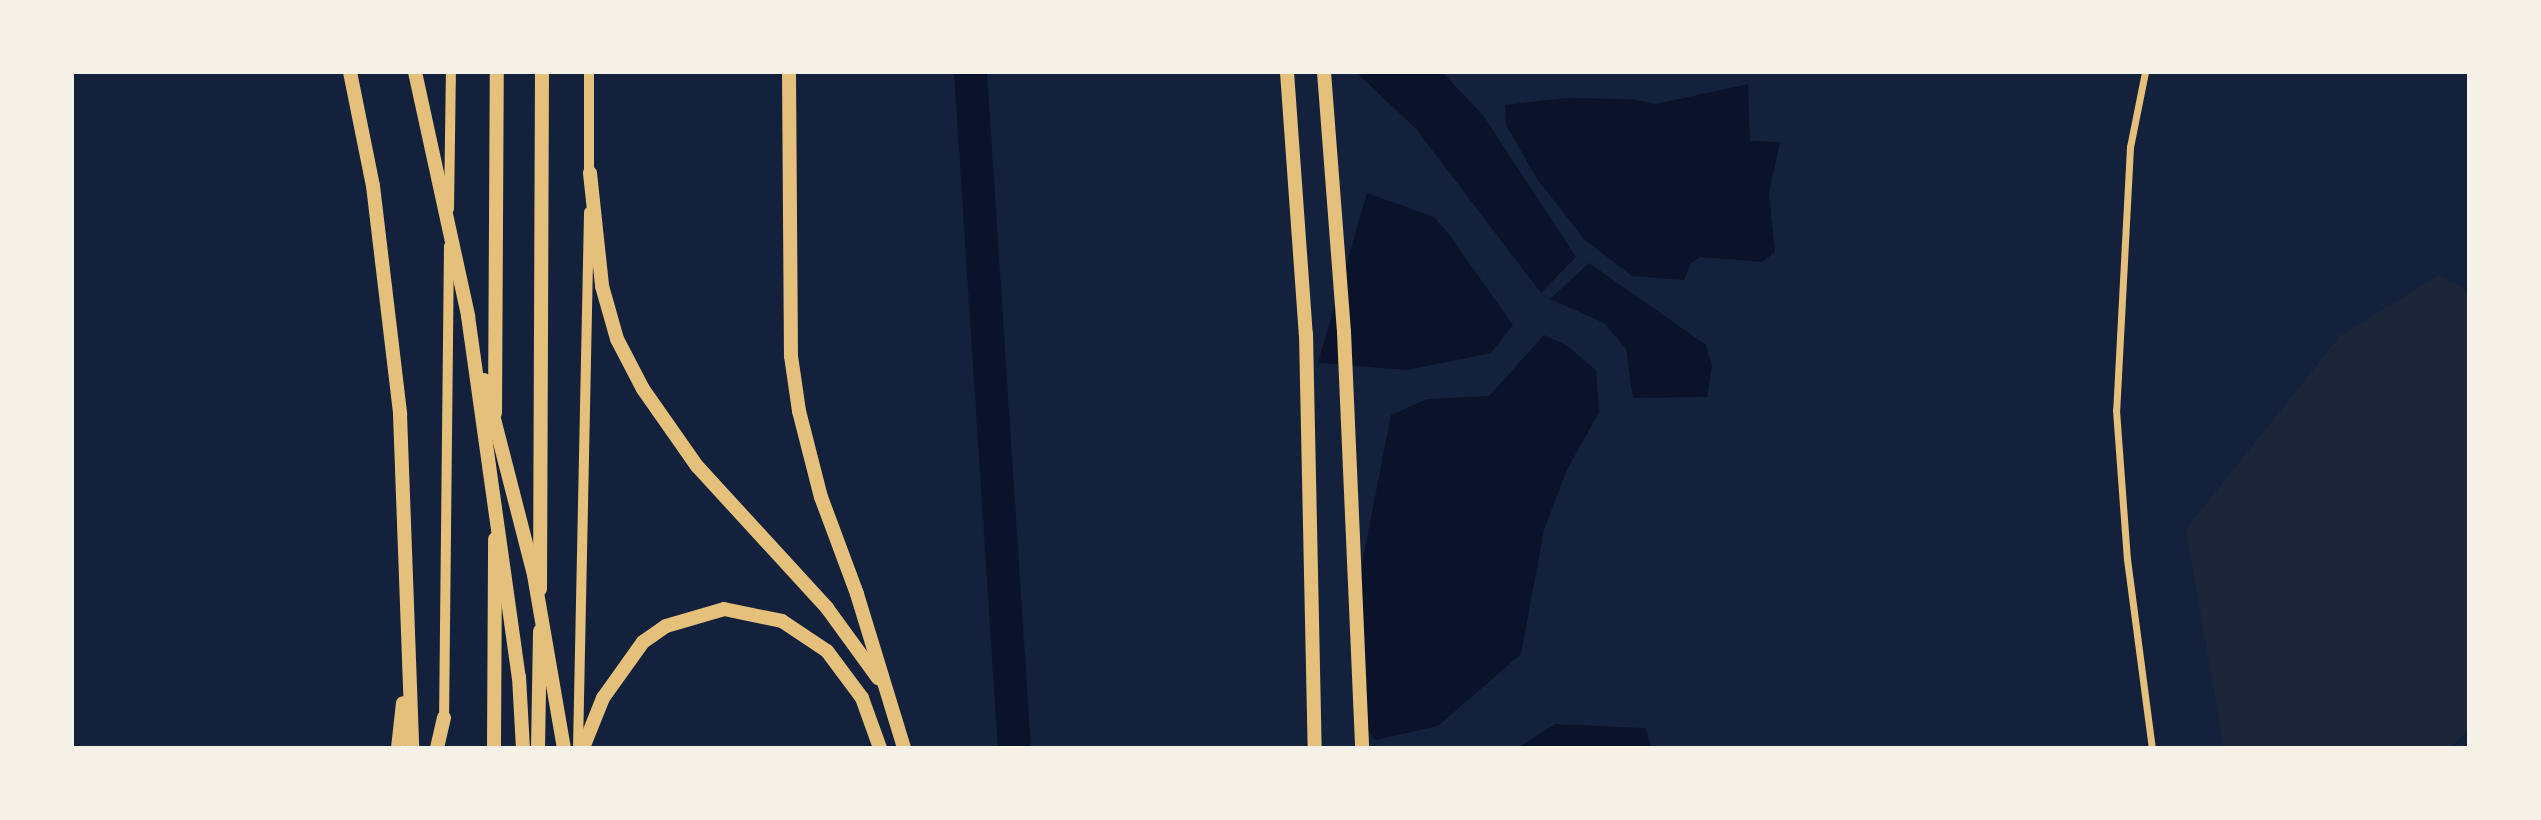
<!DOCTYPE html>
<html>
<head>
<meta charset="utf-8">
<style>
	body { margin:0 }
	#map { position:relative; width:2541px; height:820px; overflow:hidden; background:#14213d; font-family:Arial,sans-serif }
	div>[style] { position:absolute }
	.green>* { inset:0; background:#1d2539 }
	.water>* { inset:0; background:#0b132b }
	.river>* { height:33px; margin:-16.5px; padding:0 16.5px; transform-origin:16.5px; border-radius:16.5px; background:#0b132b }
	.minor>* { height:7px; margin:-3.5px; padding:0 3.5px; transform-origin:3.5px; border-radius:3.5px; background:#e5c07b }
	.tertiary>* { height:10px; margin:-5px; padding:0 5px; transform-origin:5px; border-radius:5px; background:#e5c07b }
	.trunk>* { height:14px; margin:-7px; padding:0 7px; transform-origin:7px; border-radius:7px; background:#e5c07b }
	.motorway>* { height:14px; margin:-7px; padding:0 7px; transform-origin:7px; border-radius:7px; background:#e5c07b }
	span { translate:-50% -50%; white-space:nowrap; text-align:center; line-height:1.15; -webkit-text-stroke:7px #f6f1e7; paint-order:stroke }
	.frame { position:absolute; inset:0; border:74px solid #f6f1e7; pointer-events:none }
</style>
</head>
<body>
<div id="map">
	<div class="green">
		<div style="clip-path:polygon(2439px 275px,2469px 292px,2469px 729px,2450px 748px,2224px 748px,2186px 529px,2340px 336px)"></div>
	</div>
	<div class="water">
		<div style="clip-path:polygon(1356px 72px,1442px 72px,1483px 115px,1576px 257px,1541px 293px,1416px 129px)"></div>
		<div style="clip-path:polygon(1748px 84px,1750px 141px,1780px 142px,1769px 193px,1775px 252px,1762px 262px,1700px 257px,1691px 263px,1684px 280px,1632px 276px,1585px 240px,1537px 179px,1506px 125px,1505px 105px,1565px 98px,1631px 99px,1656px 104px)"></div>
		<div style="clip-path:polygon(1367px 193px,1434px 217px,1448px 233px,1513px 325px,1491px 353px,1407px 370px,1318px 363px)"></div>
		<div style="clip-path:polygon(1589px 263px,1706px 345px,1712px 366px,1707px 397px,1633px 398px,1626px 349px,1604px 323px,1550px 299px)"></div>
		<div style="clip-path:polygon(1544px 335px,1566px 345px,1596px 370px,1599px 412px,1567px 470px,1544px 530px,1521px 654px,1438px 726px,1375px 740px,1357px 714px,1358px 584px,1391px 415px,1427px 399px,1489px 396px)"></div>
		<div style="clip-path:polygon(1555px 724px,1645px 728px,1652px 748px,1518px 748px)"></div>
	</div>
	<div class="river">
		<div style="left:970px;top:72px;width:677px;rotate:86.28deg"></div>
	</div>
	<div class="minor">
		<div style="left:2145px;top:72px;width:76px;rotate:101.3deg"></div>
		<div style="left:2130px;top:147px;width:263px;rotate:93deg"></div>
		<div style="left:2116px;top:410px;width:149px;rotate:85.8deg"></div>
		<div style="left:2127px;top:559px;width:191px;rotate:82.5deg"></div>
	</div>
	<div class="tertiary">
		<div style="left:589px;top:72px;width:107px;rotate:90deg"></div>
		<div style="left:449px;top:209px;width:137px;rotate:-89.2deg"></div>
		<div style="left:444px;top:723px;width:477px;rotate:-89.4deg"></div>
		<div style="left:578px;top:748px;width:536px;rotate:-88.82deg"></div>
	</div>
	<div class="trunk">
		<div style="left:789px;top:72px;width:284px;rotate:89.6deg"></div>
		<div style="left:791px;top:356px;width:56px;rotate:81.7deg"></div>
		<div style="left:799px;top:411px;width:89px;rotate:75.7deg"></div>
		<div style="left:821px;top:497px;width:103px;rotate:69.6deg"></div>
		<div style="left:857px;top:594px;width:161px;rotate:73deg"></div>
		<div style="left:590px;top:173px;width:114px;rotate:83.9deg"></div>
		<div style="left:602px;top:286px;width:55px;rotate:74.2deg"></div>
		<div style="left:617px;top:339px;width:56px;rotate:62.5deg"></div>
		<div style="left:643px;top:389px;width:94px;rotate:55deg"></div>
		<div style="left:697px;top:466px;width:193px;rotate:47.5deg"></div>
		<div style="left:827px;top:608px;width:87px;rotate:53.9deg"></div>
		<div style="left:495px;top:413px;width:341px;rotate:-89.7deg"></div>
		<div style="left:540px;top:589px;width:517px;rotate:-89.78deg"></div>
		<div style="left:494px;top:748px;width:209px;rotate:-89.7deg"></div>
		<div style="left:538px;top:748px;width:117px;rotate:-89deg"></div>
	</div>
	<div class="motorway">
		<div style="left:350px;top:72px;width:116px;rotate:78.6deg"></div>
		<div style="left:373px;top:186px;width:230px;rotate:83.2deg"></div>
		<div style="left:400px;top:414px;width:334px;rotate:87.9deg"></div>
		<div style="left:415px;top:72px;width:250px;rotate:77.7deg"></div>
		<div style="left:468px;top:316px;width:365px;rotate:82deg"></div>
		<div style="left:519px;top:677px;width:71px;rotate:86.8deg"></div>
		<div style="left:1287px;top:72px;width:263px;rotate:85.9deg"></div>
		<div style="left:1306px;top:334px;width:414px;rotate:88.8deg"></div>
		<div style="left:1324px;top:72px;width:261px;rotate:85.6deg"></div>
		<div style="left:1344px;top:332px;width:416px;rotate:87.5deg"></div>
		<div style="left:484px;top:380px;width:201px;rotate:75.6deg"></div>
		<div style="left:534px;top:575px;width:176px;rotate:80.2deg"></div>
		<div style="left:398px;top:748px;width:45px;rotate:-83.7deg"></div>
		<div style="left:437px;top:748px;width:31px;rotate:-77deg"></div>
		<div style="left:583px;top:748px;width:54px;rotate:-68.2deg"></div>
		<div style="left:603px;top:698px;width:69px;rotate:-54.5deg"></div>
		<div style="left:643px;top:642px;width:28px;rotate:-35deg"></div>
		<div style="left:666px;top:626px;width:60px;rotate:-16.3deg"></div>
		<div style="left:724px;top:609px;width:59px;rotate:11.7deg"></div>
		<div style="left:782px;top:621px;width:54px;rotate:33.7deg"></div>
		<div style="left:827px;top:651px;width:59px;rotate:53.3deg"></div>
		<div style="left:862px;top:698px;width:53px;rotate:70.2deg"></div>
	</div>
	<div class="frame"></div>
</div>
</body>
</html>
